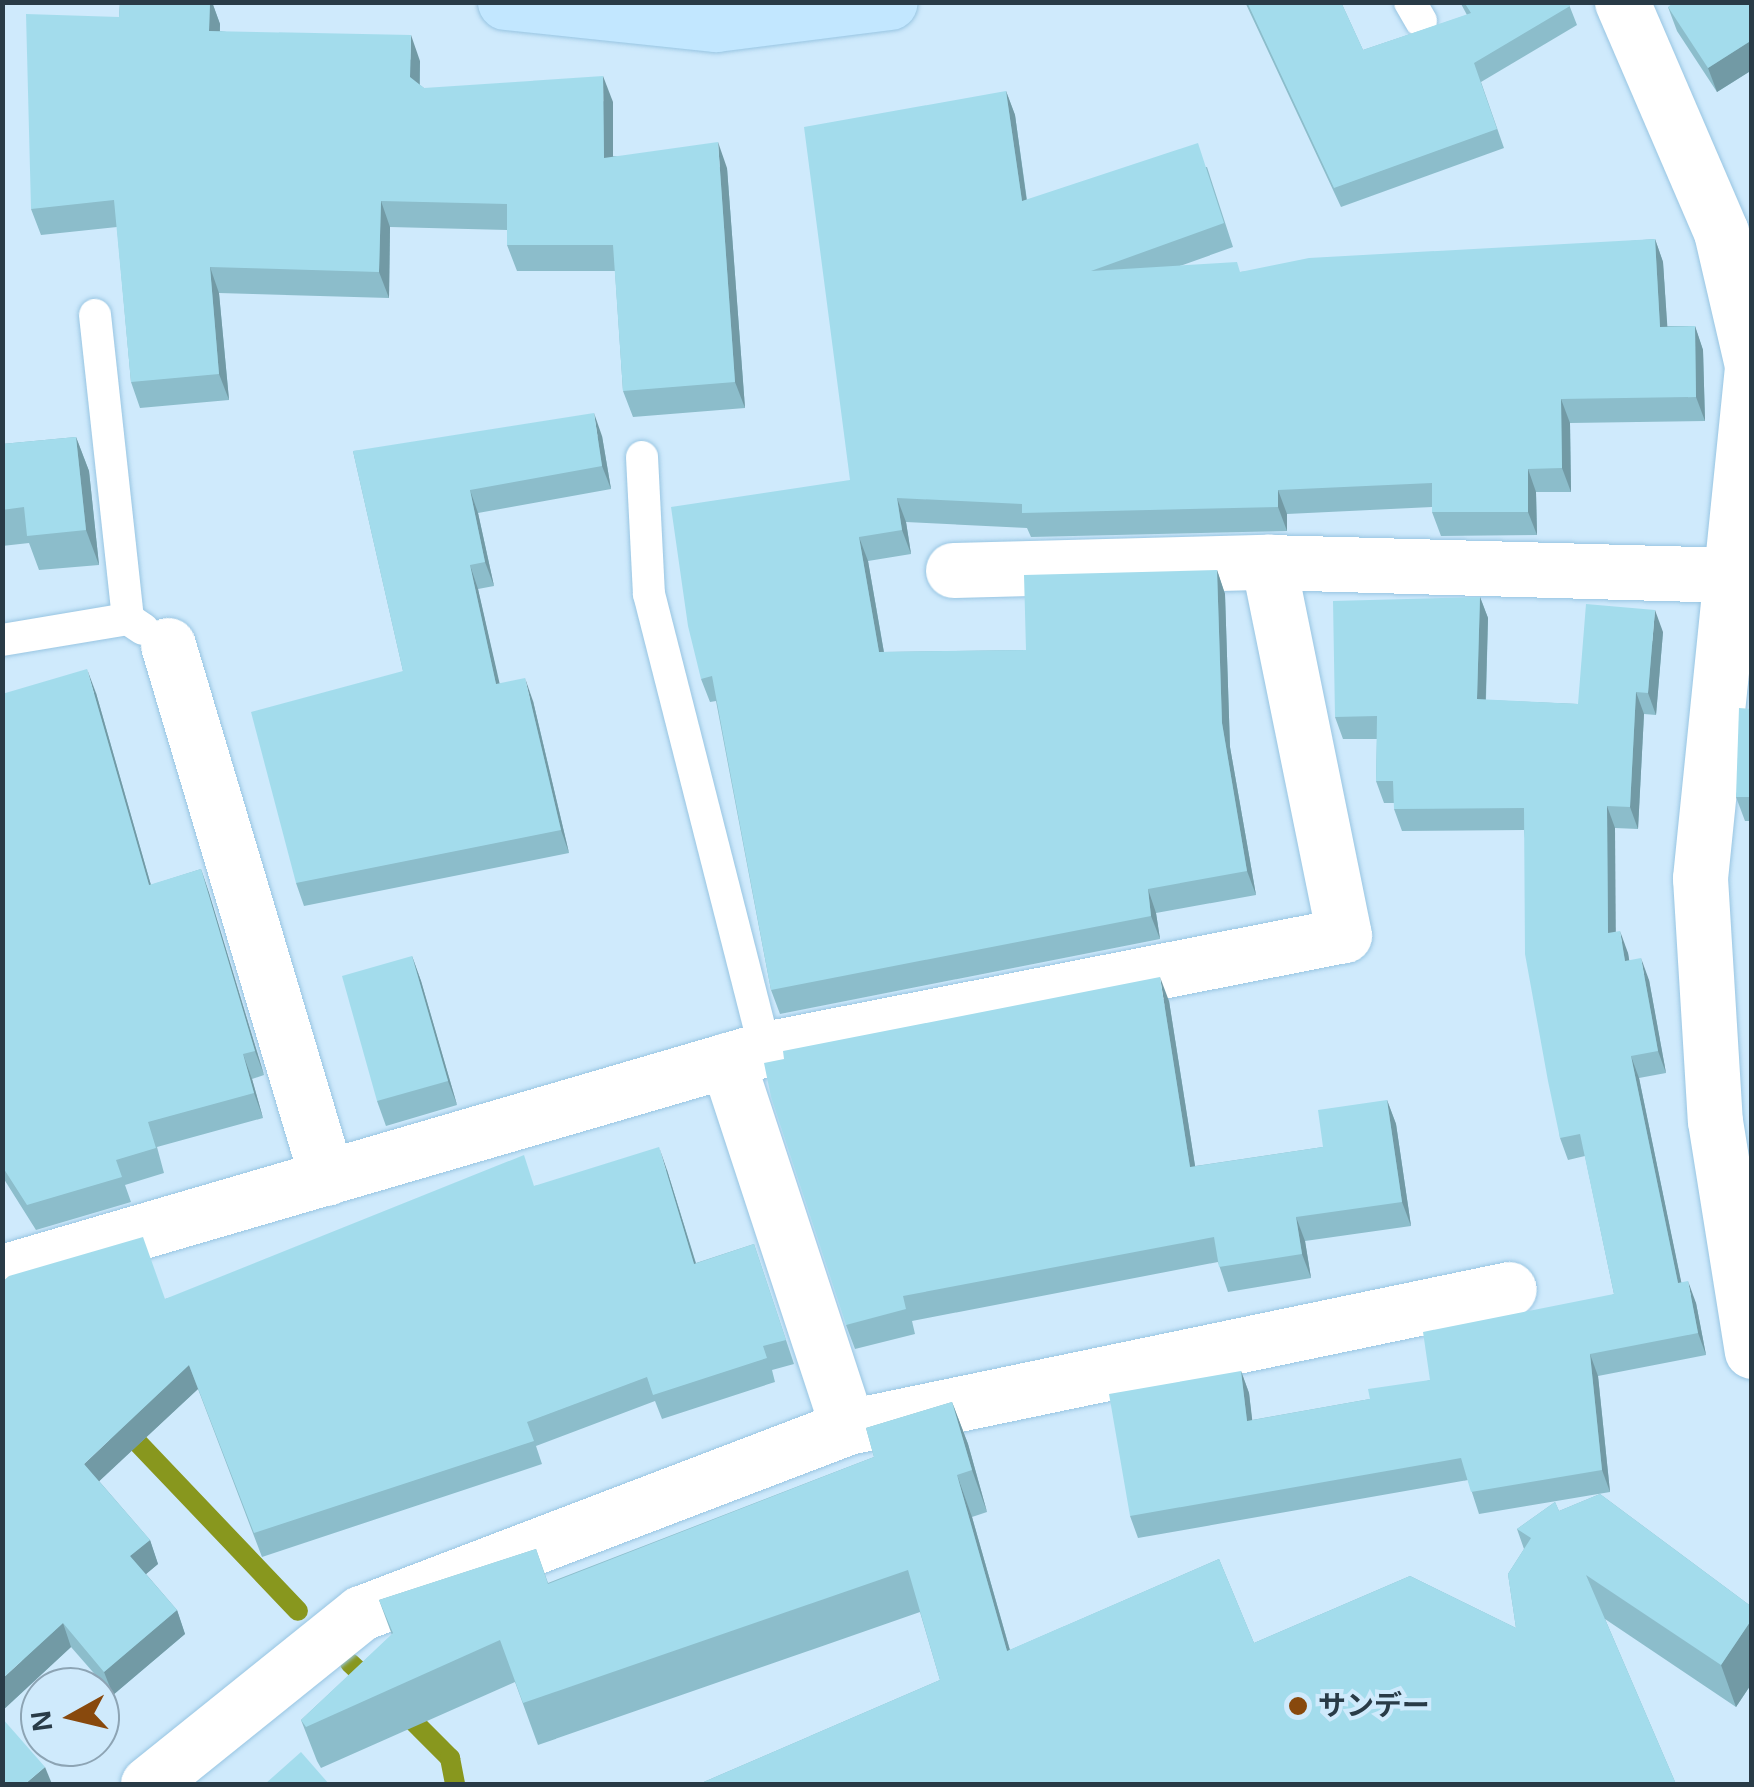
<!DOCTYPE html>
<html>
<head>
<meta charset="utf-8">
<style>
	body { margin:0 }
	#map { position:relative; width:1754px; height:1787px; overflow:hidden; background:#cfeafc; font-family:Arial,"Noto Sans JP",sans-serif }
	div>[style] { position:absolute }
	.stream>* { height:20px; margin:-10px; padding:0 10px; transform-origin:10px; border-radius:10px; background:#88971e }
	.roads { filter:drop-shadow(0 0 2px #98c5e2) drop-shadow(0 0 2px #98c5e2) }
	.lane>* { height:32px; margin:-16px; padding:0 16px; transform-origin:16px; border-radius:16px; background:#fff }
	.street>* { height:55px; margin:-27.5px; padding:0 27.5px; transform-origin:27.5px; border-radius:27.5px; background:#fff }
	.primary>* { height:55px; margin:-27.5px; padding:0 27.5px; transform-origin:27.5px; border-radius:27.5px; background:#c2e7ff }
	.wall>* { inset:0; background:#8cbdcb }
	.shaded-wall>* { inset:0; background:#729aa5 }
	.building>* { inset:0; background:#a3dcec }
	.dots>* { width:28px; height:28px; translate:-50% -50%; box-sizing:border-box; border:5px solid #cfeafc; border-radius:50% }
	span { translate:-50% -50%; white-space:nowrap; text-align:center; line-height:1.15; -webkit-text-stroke:8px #cfeafc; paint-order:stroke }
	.poi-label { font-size:28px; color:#293b47; font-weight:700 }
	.left { translate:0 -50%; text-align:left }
	.frame { position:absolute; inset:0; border:5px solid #293b47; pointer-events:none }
	.north { position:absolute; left:20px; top:1667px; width:100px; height:100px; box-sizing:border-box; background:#cfeafc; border:2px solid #8da4b4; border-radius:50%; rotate:262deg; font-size:28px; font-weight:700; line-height:40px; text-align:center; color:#293b47 }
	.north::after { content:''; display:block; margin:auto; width:35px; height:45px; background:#88490d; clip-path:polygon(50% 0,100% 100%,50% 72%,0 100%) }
</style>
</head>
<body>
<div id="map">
	<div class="stream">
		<div style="left:120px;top:1424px;width:258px;rotate:46.4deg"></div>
		<div style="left:350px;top:1663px;width:33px;rotate:43deg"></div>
		<div style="left:400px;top:1708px;width:71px;rotate:45deg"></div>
		<div style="left:450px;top:1758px;width:26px;rotate:79deg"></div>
	</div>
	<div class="roads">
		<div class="lane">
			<div style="left:1410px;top:2px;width:22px;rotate:60deg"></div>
			<div style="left:95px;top:315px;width:306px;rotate:83.8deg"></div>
			<div style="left:642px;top:457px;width:137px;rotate:87.1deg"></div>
			<div style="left:649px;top:594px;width:470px;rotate:75.7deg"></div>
			<div style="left:2px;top:640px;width:128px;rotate:-9.5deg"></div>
			<div style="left:128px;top:619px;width:18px;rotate:34deg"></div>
		</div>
		<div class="street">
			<div style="left:1622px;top:2px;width:250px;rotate:66.7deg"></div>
			<div style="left:1721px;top:232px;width:137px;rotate:76.9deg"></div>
			<div style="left:1752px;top:367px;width:514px;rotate:95.81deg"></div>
			<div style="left:1700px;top:878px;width:243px;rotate:86.5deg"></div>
			<div style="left:1715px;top:1121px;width:233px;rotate:80.9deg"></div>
			<div style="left:953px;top:570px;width:315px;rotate:-1.5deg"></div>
			<div style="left:168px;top:645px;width:556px;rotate:73.39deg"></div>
			<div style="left:727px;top:1060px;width:386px;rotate:71.8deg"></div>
			<div style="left:2px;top:1272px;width:795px;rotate:-16.29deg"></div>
			<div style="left:765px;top:1049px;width:590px;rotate:-11.14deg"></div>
			<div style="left:1344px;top:935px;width:381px;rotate:-101.5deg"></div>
			<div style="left:1268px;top:562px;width:458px;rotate:1.6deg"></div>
			<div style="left:148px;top:1784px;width:273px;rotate:-38.8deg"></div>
			<div style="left:361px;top:1613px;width:521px;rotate:-20.9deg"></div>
			<div style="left:848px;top:1427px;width:675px;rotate:-11.79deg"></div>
		</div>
		<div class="primary">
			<div style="left:505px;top:2px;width:212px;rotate:6deg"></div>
			<div style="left:716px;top:24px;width:175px;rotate:-7.2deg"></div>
		</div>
	</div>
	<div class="wall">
		<div style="clip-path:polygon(120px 2px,212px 2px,220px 24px,220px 31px,420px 61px,420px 85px,424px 88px,613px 102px,613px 156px,727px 168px,745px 408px,633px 417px,623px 391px,615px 271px,517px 271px,507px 245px,507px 230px,390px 227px,389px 298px,219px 293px,229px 400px,140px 408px,131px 382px,117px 227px,41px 235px,31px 209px,119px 17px)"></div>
		<div style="clip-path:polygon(1245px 2px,1341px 2px,1363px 50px,1467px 15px,1460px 2px,1568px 2px,1577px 25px,1481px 82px,1504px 148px,1341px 207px)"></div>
		<div style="clip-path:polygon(1752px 2px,1752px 70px,1717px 92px,1677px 31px,1668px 7px)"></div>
		<div style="clip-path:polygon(1006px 91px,1015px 115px,1027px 200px,1207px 167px,1233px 247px,1180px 266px,1240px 272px,1655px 239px,1663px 262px,1667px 326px,1695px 326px,1703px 350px,1705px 421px,1570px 423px,1571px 492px,1536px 492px,1537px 535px,1441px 536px,1432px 512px,1432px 507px,1287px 514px,1287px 531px,1031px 537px,1027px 528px,906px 522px,911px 554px,868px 561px,884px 652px,1026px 650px,1217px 570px,1225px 594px,1230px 747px,1256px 895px,1156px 913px,1160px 939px,780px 1014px,771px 990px,716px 701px,710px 702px,701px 679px,850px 480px)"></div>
		<div style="clip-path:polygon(602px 436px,611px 489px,478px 513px,494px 586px,478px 589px,499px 683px,533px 701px,569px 853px,304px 906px,296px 883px,403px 671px,353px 451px)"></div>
		<div style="clip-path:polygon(76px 437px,89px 471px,99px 565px,39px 570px,29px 543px,2px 546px,2px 444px)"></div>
		<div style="clip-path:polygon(1480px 597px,1488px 618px,1486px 700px,1578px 704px,1663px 632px,1656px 715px,1644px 714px,1638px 829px,1615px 828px,1615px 932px,1628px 953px,1629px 960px,1649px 980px,1666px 1073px,1639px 1078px,1681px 1282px,1696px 1303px,1706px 1355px,1598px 1376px,1610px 1492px,1479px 1514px,1468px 1480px,1138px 1538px,1130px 1516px,1241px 1371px,1249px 1393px,1252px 1420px,1370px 1399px,1430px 1380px,1614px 1294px,1585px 1156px,1568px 1160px,1560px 1138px,1524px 830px,1402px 831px,1394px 809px,1394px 803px,1384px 803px,1376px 781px,1377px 739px,1343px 739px,1335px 717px)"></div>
		<div style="clip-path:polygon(96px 693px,151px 885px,201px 869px,209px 893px,264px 1075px,252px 1079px,263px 1118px,157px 1147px,164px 1173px,125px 1185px,131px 1202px,36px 1230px,2px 1176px,2px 694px)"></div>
		<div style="clip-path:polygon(1752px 709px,1752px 821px,1745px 821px,1736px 797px)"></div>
		<div style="clip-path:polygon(412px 956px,421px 981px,457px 1105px,386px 1126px,377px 1101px)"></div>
		<div style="clip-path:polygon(1169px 1001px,1195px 1166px,1323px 1147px,1387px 1100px,1396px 1124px,1411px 1226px,1305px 1241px,1311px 1278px,1228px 1292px,1218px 1262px,912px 1321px,915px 1334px,855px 1349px,846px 1325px)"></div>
		<div style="clip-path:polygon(667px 1170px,696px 1263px,754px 1244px,794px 1364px,772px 1370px,775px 1382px,662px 1419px,655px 1401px,536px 1446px,542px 1464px,262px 1557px,198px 1389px,99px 1481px,150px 1540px,158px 1564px,146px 1574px,177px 1610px,185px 1634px,113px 1695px,71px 1647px,2px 1711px,165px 1299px,534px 1186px)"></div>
		<div style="clip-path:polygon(952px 1402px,968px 1444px,987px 1512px,972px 1517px,1010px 1650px,1219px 1559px,1254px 1643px,1410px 1576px,1516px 1628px,1508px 1574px,1524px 1549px,1517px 1529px,1555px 1502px,1559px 1511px,1600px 1494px,1752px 1607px,1752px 1683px,1736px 1707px,1605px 1619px,1676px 1784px,699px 1784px,940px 1680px,920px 1612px,538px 1745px,515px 1682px,321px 1768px,317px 1761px,301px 1720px,392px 1635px,379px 1600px,536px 1549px,548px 1583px,874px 1457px,866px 1428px)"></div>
	</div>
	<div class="shaded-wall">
		<div style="clip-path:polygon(210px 2px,212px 2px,220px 24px,219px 57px,209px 31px)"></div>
		<div style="clip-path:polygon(411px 35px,420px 61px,419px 103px,410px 77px)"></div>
		<div style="clip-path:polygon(1752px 40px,1752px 70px,1717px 92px,1708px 68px)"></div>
		<div style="clip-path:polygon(603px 76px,613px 102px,613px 184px,604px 158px)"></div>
		<div style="clip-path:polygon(1006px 91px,1015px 115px,1030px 225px,1022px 201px)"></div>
		<div style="clip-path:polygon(718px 142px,727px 168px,745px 408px,735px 382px)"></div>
		<div style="clip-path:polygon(381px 201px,390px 227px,389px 298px,379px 272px)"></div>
		<div style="clip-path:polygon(1655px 239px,1663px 262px,1669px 351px,1660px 327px)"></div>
		<div style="clip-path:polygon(210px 267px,219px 293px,229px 400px,219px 374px)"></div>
		<div style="clip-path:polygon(1695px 326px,1703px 350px,1705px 421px,1696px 397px)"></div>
		<div style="clip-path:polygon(1561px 399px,1570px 423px,1571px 492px,1562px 468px)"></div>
		<div style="clip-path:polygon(594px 413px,602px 436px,611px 489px,602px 466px)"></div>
		<div style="clip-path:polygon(76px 437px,89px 471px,99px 565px,86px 530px)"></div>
		<div style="clip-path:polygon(1528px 469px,1536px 492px,1537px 535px,1528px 512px)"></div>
		<div style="clip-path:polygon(470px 490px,478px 513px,494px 586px,485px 562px)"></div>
		<div style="clip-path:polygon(1278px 490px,1287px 514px,1287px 531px,1278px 507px)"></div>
		<div style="clip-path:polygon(897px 498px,906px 522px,911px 554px,902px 530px)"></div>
		<div style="clip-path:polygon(859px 537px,868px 561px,888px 676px,879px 652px)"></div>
		<div style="clip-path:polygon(470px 565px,478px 589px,505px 707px,496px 684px)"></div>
		<div style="clip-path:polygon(1217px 570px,1225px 594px,1230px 747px,1256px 895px,1247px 871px,1222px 723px)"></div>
		<div style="clip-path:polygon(1480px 597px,1488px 618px,1485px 721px,1477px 699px)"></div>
		<div style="clip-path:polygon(1655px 610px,1663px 632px,1656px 715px,1648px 693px)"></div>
		<div style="clip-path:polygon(87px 669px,96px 693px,158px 910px,149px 885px)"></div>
		<div style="clip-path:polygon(525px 678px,533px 701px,569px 853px,561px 830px)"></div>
		<div style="clip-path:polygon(1636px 692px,1644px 714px,1638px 829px,1630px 807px)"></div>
		<div style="clip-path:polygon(1607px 806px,1615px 828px,1616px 955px,1608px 933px)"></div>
		<div style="clip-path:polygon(201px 869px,209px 893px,264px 1075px,255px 1051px)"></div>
		<div style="clip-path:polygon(1148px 889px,1156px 913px,1160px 939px,1151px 916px)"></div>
		<div style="clip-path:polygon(1620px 931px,1628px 953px,1633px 983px,1625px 961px)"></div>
		<div style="clip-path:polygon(412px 956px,421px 981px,457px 1105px,448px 1081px)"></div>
		<div style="clip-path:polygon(1641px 958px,1649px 980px,1666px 1073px,1658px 1051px)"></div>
		<div style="clip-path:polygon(1160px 977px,1169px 1001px,1199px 1191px,1190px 1167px)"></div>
		<div style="clip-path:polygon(243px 1054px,252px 1079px,263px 1118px,254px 1093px)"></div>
		<div style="clip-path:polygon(1631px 1056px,1639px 1078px,1686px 1305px,1678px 1283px)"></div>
		<div style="clip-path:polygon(1387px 1100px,1396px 1124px,1411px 1226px,1402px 1202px)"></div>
		<div style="clip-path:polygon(659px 1147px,667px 1170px,703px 1287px,694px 1264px)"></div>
		<div style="clip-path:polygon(1296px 1217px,1305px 1241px,1311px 1278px,1302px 1254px)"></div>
		<div style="clip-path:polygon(1688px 1281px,1696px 1303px,1706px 1355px,1698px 1333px)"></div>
		<div style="clip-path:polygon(1590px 1354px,1598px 1376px,1610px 1492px,1602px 1470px)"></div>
		<div style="clip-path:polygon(189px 1365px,198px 1389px,93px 1487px,84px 1464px)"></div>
		<div style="clip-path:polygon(1241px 1371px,1249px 1393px,1255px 1443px,1247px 1421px)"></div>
		<div style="clip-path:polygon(952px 1402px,968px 1444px,987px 1512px,972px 1470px)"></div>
		<div style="clip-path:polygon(957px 1475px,972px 1517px,1022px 1693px,1007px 1651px)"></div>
		<div style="clip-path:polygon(150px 1540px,158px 1564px,139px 1580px,130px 1556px)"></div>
		<div style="clip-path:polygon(177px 1610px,185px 1634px,113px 1695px,104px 1672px)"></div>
		<div style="clip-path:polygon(1752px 1619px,1752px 1683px,1736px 1707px,1721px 1665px)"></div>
		<div style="clip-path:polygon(63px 1623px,71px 1647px,2px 1711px,2px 1679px)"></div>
		<div style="clip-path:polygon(45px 1767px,52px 1784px,25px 1784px)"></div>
	</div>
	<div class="building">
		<div style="clip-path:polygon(120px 2px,210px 2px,209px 31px,411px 35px,410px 77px,424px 88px,603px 76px,604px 158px,718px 142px,735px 382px,623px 391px,613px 245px,507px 245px,507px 204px,381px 201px,379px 272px,210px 267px,219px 374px,131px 382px,114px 200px,31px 209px,26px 14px,119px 17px)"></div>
		<div style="clip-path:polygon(1247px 2px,1341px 2px,1363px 50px,1471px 13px,1464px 2px,1568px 2px,1570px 6px,1474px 63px,1497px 129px,1334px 188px)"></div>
		<div style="clip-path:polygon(1674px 2px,1752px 2px,1752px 40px,1708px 68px,1668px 7px)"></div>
		<div style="clip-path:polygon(1006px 91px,1022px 201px,1198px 143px,1224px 223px,1091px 271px,1237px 262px,1240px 272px,1309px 258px,1655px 239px,1660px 327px,1695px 326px,1696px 397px,1561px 399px,1562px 468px,1528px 469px,1528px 512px,1432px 512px,1432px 483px,1278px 490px,1278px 507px,1022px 513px,1022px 504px,897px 498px,902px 530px,859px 537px,879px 652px,1026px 650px,1024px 575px,1217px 570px,1222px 723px,1247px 871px,1148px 889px,1151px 916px,771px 990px,712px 676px,701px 679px,688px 626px,671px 507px,850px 480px,804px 127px)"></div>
		<div style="clip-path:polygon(594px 413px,602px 466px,470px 490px,485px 562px,470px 565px,496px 684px,525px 678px,561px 830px,296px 883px,251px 712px,403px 671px,353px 451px)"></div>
		<div style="clip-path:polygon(76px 437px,86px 530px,27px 536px,24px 507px,2px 510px,2px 444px)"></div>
		<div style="clip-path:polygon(1480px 597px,1477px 699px,1578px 704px,1586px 604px,1655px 610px,1648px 693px,1636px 692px,1630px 807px,1607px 806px,1608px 933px,1620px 931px,1625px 961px,1641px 958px,1658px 1051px,1631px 1056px,1678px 1283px,1688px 1281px,1698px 1333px,1590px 1354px,1602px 1470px,1471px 1492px,1461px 1458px,1130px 1516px,1109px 1394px,1241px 1371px,1247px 1421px,1370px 1399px,1368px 1389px,1430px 1380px,1423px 1332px,1614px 1294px,1580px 1134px,1560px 1138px,1548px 1081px,1525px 954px,1524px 808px,1394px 809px,1393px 781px,1376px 781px,1377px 716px,1335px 717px,1333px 601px)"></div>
		<div style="clip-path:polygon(87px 669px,149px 885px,201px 869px,255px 1051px,243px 1054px,254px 1093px,148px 1122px,156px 1148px,116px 1160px,122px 1177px,27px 1205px,2px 1166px,2px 694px)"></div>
		<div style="clip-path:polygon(1739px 708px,1752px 709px,1752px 797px,1736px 797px)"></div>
		<div style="clip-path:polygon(412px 956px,448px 1081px,377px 1101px,342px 976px)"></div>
		<div style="clip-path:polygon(1160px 977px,1190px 1167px,1323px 1147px,1318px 1110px,1387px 1100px,1402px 1202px,1296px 1217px,1302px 1254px,1219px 1267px,1214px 1237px,903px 1296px,906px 1309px,846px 1325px,771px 1097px,764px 1063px,784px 1059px,783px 1051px)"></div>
		<div style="clip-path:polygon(659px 1147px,694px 1264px,754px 1244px,786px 1340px,763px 1346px,767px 1358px,653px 1395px,647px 1377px,527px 1422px,534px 1441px,254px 1533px,189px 1365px,84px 1464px,150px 1540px,130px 1556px,177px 1610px,104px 1672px,63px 1623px,2px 1679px,2px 1282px,9px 1276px,143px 1237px,165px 1299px,524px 1155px,534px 1186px)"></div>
		<div style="clip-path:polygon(952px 1402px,972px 1470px,957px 1475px,1007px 1651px,1219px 1559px,1254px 1643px,1410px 1576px,1516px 1628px,1508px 1574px,1531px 1538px,1517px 1529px,1555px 1502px,1559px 1511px,1600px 1494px,1752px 1607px,1752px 1619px,1721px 1665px,1586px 1575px,1676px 1784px,699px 1784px,940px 1680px,908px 1570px,523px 1703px,500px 1640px,306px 1727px,301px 1720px,393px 1633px,379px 1600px,536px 1549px,548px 1584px,874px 1457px,866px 1428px)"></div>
		<div style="clip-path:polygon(2px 1718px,45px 1767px,25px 1784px,2px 1784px)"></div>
		<div style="clip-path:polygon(301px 1752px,329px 1784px,265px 1784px)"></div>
	</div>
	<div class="dots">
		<div style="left:1298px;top:1706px;background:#88490d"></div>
	</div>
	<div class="poi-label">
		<span class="left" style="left:1318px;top:1706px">サンデー</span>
	</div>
	<div class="frame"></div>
	<div class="north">N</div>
</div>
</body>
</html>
